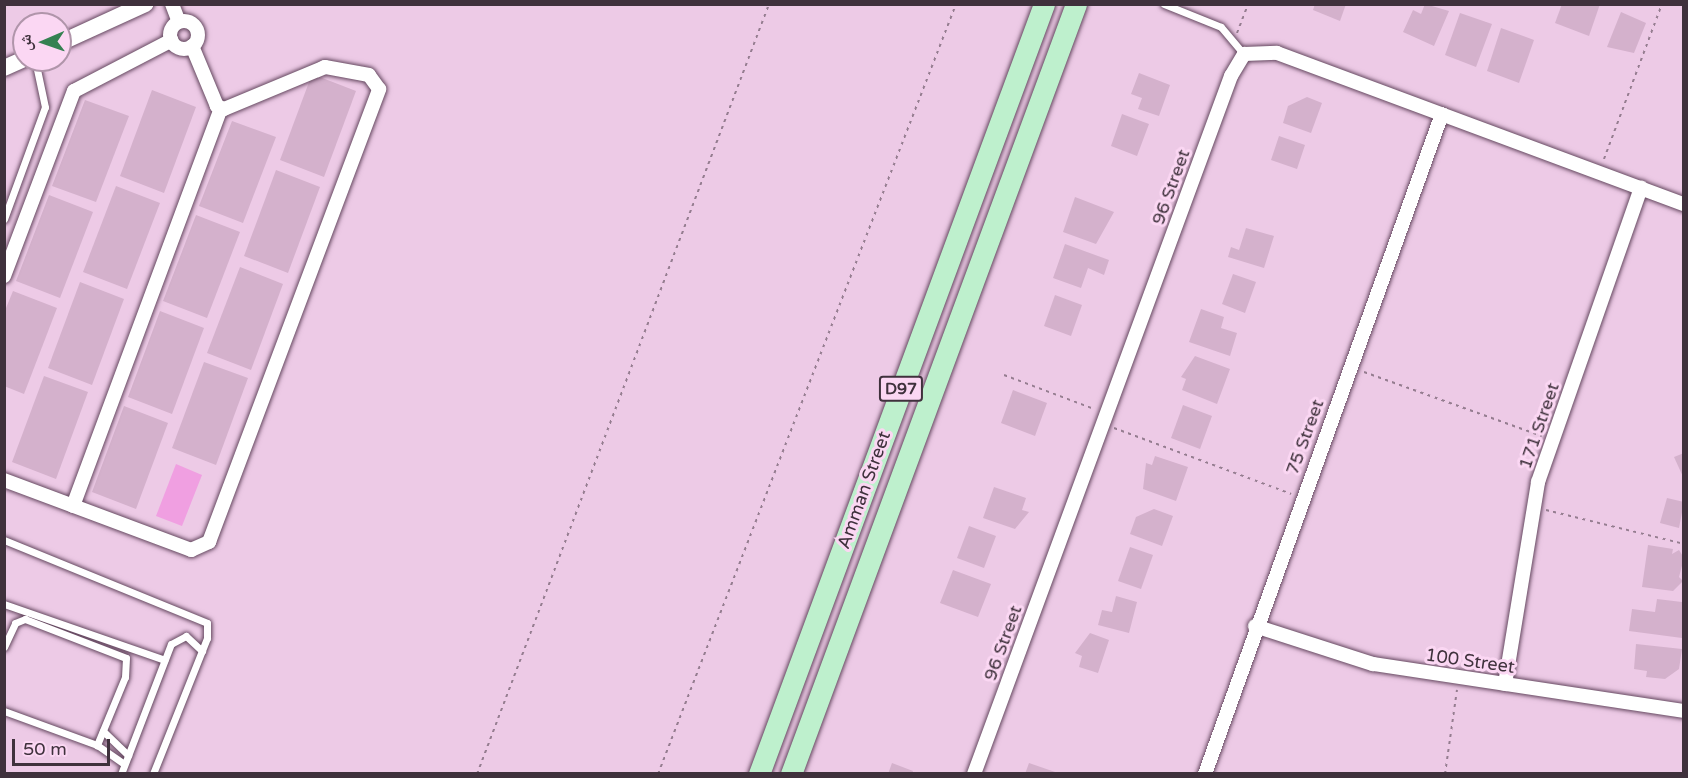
<!DOCTYPE html>
<html>
<head>
<meta charset="utf-8">
<style>
	body { margin:0 }
	#map { position:relative; width:1688px; height:778px; overflow:hidden; background:#edcae6; font-family:"Varela Round","Noto Naskh Arabic",sans-serif }
	div>[style] { position:absolute }
	.green>* { inset:0; background:#f09fe1 }
	.building>* { inset:0; background:#d4b1cc }
	.path>* { height:2px; margin-top:-1px; transform-origin:0; background:repeating-linear-gradient(90deg,#957d90 0 3px,transparent 0 7.5px) }
	.roads { filter:drop-shadow(0 0 2px #654860) drop-shadow(0 0 2px #654860) }
	.service>* { height:7px; margin:-3.5px; padding:0 3.5px; transform-origin:3.5px; border-radius:3.5px; background:#fff }
	.minor>* { height:14px; margin:-7px; padding:0 7px; transform-origin:7px; border-radius:7px; background:#fff }
	.minor>.ring { margin:-7px; padding:0; box-sizing:content-box; background:none; border:14px solid #fff; border-radius:50% }
	.tertiary>* { height:16px; margin:-8px; padding:0 8px; transform-origin:8px; border-radius:8px; background:#fff }
	.primary>* { height:21px; margin:-10.5px; padding:0 10.5px; transform-origin:10.5px; border-radius:10.5px; background:#bef0cd }
	span { translate:-50% -50%; white-space:nowrap; text-align:center; line-height:1.15; -webkit-text-stroke:6px #fbd7f3; paint-order:stroke }
	.shield-label span { padding:2px 4px; background:#fbd7f3; border:2px solid; border-radius:4px; -webkit-text-stroke-width:0 }
	.shield-label { font-size:16px; color:#3f313c; font-weight:700 }
	.street-label { font-size:18px; color:#3f313c }
	.frame { position:absolute; inset:0; border:6px solid #3f313c; pointer-events:none }
	.north { position:absolute; left:12px; top:12px; width:60px; height:60px; box-sizing:border-box; background:#fbd7f3; border:2px solid #b095aa; border-radius:50%; rotate:268deg; font-size:16px; font-weight:700; line-height:24px; text-align:center; color:#3f313c }
	.north::after { content:''; display:block; margin:auto; width:21px; height:27px; background:#348151; clip-path:polygon(50% 0,100% 100%,50% 72%,0 100%) }
	.scale { position:absolute; left:12px; top:739px; width:98px; height:27px; box-sizing:border-box; border:3px solid #3f313c; border-top:0; padding-left:8px; font-size:18px; line-height:21px; white-space:nowrap; color:#3f313c; -webkit-text-stroke:4px #fbd7f3; paint-order:stroke }
</style>
</head>
<body>
<div id="map">
	<div class="green">
		<div style="clip-path:polygon(176px 464px,202px 475px,182px 526px,156px 516px)"></div>
	</div>
	<div class="building">
		<div style="clip-path:polygon(1315px 4px,1346px 4px,1340px 21px,1313px 10px)"></div>
		<div style="clip-path:polygon(1425px 4px,1449px 11px,1434px 46px,1403px 32px,1413px 10px,1421px 14px)"></div>
		<div style="clip-path:polygon(1562px 4px,1600px 4px,1589px 36px,1555px 23px)"></div>
		<div style="clip-path:polygon(1621px 12px,1646px 23px,1634px 53px,1607px 47px)"></div>
		<div style="clip-path:polygon(1460px 13px,1492px 24px,1476px 67px,1445px 55px)"></div>
		<div style="clip-path:polygon(1501px 28px,1534px 40px,1519px 83px,1487px 71px)"></div>
		<div style="clip-path:polygon(1139px 73px,1170px 85px,1159px 116px,1138px 109px,1142px 98px,1131px 94px)"></div>
		<div style="clip-path:polygon(312px 74px,356px 91px,324px 177px,280px 160px)"></div>
		<div style="clip-path:polygon(152px 90px,196px 107px,164px 193px,120px 176px)"></div>
		<div style="clip-path:polygon(1307px 97px,1322px 103px,1311px 133px,1283px 123px,1288px 106px)"></div>
		<div style="clip-path:polygon(85px 100px,129px 116px,96px 202px,52px 186px)"></div>
		<div style="clip-path:polygon(1122px 114px,1149px 124px,1137px 156px,1111px 146px)"></div>
		<div style="clip-path:polygon(232px 121px,276px 137px,243px 223px,199px 206px)"></div>
		<div style="clip-path:polygon(1279px 136px,1305px 145px,1297px 169px,1271px 160px)"></div>
		<div style="clip-path:polygon(276px 170px,320px 187px,288px 273px,244px 256px)"></div>
		<div style="clip-path:polygon(116px 186px,160px 203px,127px 289px,83px 272px)"></div>
		<div style="clip-path:polygon(49px 195px,93px 212px,60px 298px,16px 281px)"></div>
		<div style="clip-path:polygon(1075px 197px,1114px 212px,1096px 244px,1063px 232px)"></div>
		<div style="clip-path:polygon(196px 215px,240px 232px,207px 318px,163px 301px)"></div>
		<div style="clip-path:polygon(1246px 228px,1274px 236px,1264px 268px,1228px 257px,1231px 247px,1239px 250px)"></div>
		<div style="clip-path:polygon(1065px 244px,1109px 260px,1104px 275px,1088px 268px,1081px 288px,1053px 278px)"></div>
		<div style="clip-path:polygon(240px 267px,283px 284px,251px 370px,207px 353px)"></div>
		<div style="clip-path:polygon(1233px 274px,1256px 282px,1245px 313px,1222px 304px)"></div>
		<div style="clip-path:polygon(80px 282px,124px 299px,92px 385px,48px 368px)"></div>
		<div style="clip-path:polygon(13px 291px,57px 308px,24px 394px,4px 386px,4px 313px)"></div>
		<div style="clip-path:polygon(1055px 295px,1082px 305px,1071px 336px,1044px 326px)"></div>
		<div style="clip-path:polygon(1201px 309px,1224px 317px,1221px 328px,1237px 333px,1230px 356px,1189px 342px)"></div>
		<div style="clip-path:polygon(160px 311px,204px 328px,172px 414px,128px 397px)"></div>
		<div style="clip-path:polygon(1195px 356px,1230px 369px,1217px 404px,1182px 390px,1186px 379px,1181px 377px)"></div>
		<div style="clip-path:polygon(204px 362px,248px 378px,216px 465px,172px 448px)"></div>
		<div style="clip-path:polygon(44px 376px,88px 392px,56px 479px,12px 462px)"></div>
		<div style="clip-path:polygon(1013px 390px,1047px 403px,1035px 436px,1001px 423px)"></div>
		<div style="clip-path:polygon(1183px 405px,1212px 416px,1200px 449px,1171px 438px)"></div>
		<div style="clip-path:polygon(124px 406px,168px 423px,136px 509px,92px 492px)"></div>
		<div style="clip-path:polygon(1684px 453px,1684px 479px,1674px 457px)"></div>
		<div style="clip-path:polygon(1155px 456px,1188px 467px,1176px 501px,1143px 489px,1146px 463px,1152px 465px)"></div>
		<div style="clip-path:polygon(994px 487px,1026px 498px,1022px 510px,1029px 512px,1015px 529px,983px 518px)"></div>
		<div style="clip-path:polygon(1667px 498px,1684px 502px,1679px 528px,1660px 523px)"></div>
		<div style="clip-path:polygon(1154px 509px,1173px 516px,1162px 546px,1130px 534px,1136px 517px)"></div>
		<div style="clip-path:polygon(969px 526px,996px 536px,984px 568px,957px 558px)"></div>
		<div style="clip-path:polygon(1648px 545px,1673px 549px,1672px 554px,1679px 550px,1684px 558px,1679px 577px,1683px 581px,1673px 591px,1642px 587px)"></div>
		<div style="clip-path:polygon(1130px 547px,1153px 555px,1141px 589px,1118px 581px)"></div>
		<div style="clip-path:polygon(953px 570px,991px 584px,978px 617px,940px 603px)"></div>
		<div style="clip-path:polygon(1116px 596px,1137px 602px,1129px 633px,1098px 625px,1102px 610px,1112px 612px)"></div>
		<div style="clip-path:polygon(1657px 599px,1682px 602px,1682px 638px,1629px 631px,1632px 609px,1655px 612px)"></div>
		<div style="clip-path:polygon(1090px 633px,1109px 640px,1098px 673px,1079px 667px,1082px 656px,1075px 653px)"></div>
		<div style="clip-path:polygon(1636px 644px,1682px 649px,1679px 669px,1665px 679px,1646px 677px,1647px 671px,1634px 669px)"></div>
		<div style="clip-path:polygon(892px 763px,913px 771px,912px 774px,888px 774px)"></div>
		<div style="clip-path:polygon(1029px 763px,1058px 773px,1058px 774px,1025px 774px)"></div>
	</div>
	<div class="path">
		<div style="left:1237px;top:33px;width:31px;rotate:-69deg"></div>
		<div style="left:1604px;top:159px;width:165px;rotate:-69.5deg"></div>
		<div style="left:1364px;top:372px;width:189px;rotate:19.8deg"></div>
		<div style="left:1004px;top:375px;width:96px;rotate:20.7deg"></div>
		<div style="left:1114px;top:428px;width:189px;rotate:20.4deg"></div>
		<div style="left:1546px;top:510px;width:142px;rotate:13.8deg"></div>
		<div style="left:477px;top:774px;width:824px;rotate:-69.23deg"></div>
		<div style="left:658px;top:774px;width:826px;rotate:-68.84deg"></div>
		<div style="left:1445px;top:774px;width:85px;rotate:-81.9deg"></div>
	</div>
	<div class="roads">
		<div class="service">
			<div style="left:1164px;top:4px;width:61px;rotate:22deg"></div>
			<div style="left:1221px;top:27px;width:35px;rotate:50deg"></div>
			<div style="left:4px;top:219px;width:119px;rotate:-69.9deg"></div>
			<div style="left:45px;top:107px;width:48px;rotate:-102deg"></div>
			<div style="left:4px;top:540px;width:219px;rotate:22.2deg"></div>
			<div style="left:207px;top:623px;width:15px;rotate:90deg"></div>
			<div style="left:207px;top:638px;width:146px;rotate:111.7deg"></div>
			<div style="left:4px;top:604px;width:170px;rotate:19.2deg"></div>
			<div style="left:4px;top:647px;width:26px;rotate:-65deg"></div>
			<div style="left:15px;top:623px;width:11px;rotate:-22deg"></div>
			<div style="left:25px;top:619px;width:108px;rotate:21.1deg"></div>
			<div style="left:126px;top:658px;width:19px;rotate:93deg"></div>
			<div style="left:125px;top:677px;width:74px;rotate:112.4deg"></div>
			<div style="left:4px;top:711px;width:99px;rotate:20.1deg"></div>
			<div style="left:97px;top:745px;width:33px;rotate:35deg"></div>
			<div style="left:103px;top:731px;width:35px;rotate:44deg"></div>
			<div style="left:121px;top:774px;width:139px;rotate:-69deg"></div>
			<div style="left:171px;top:644px;width:17px;rotate:-28deg"></div>
			<div style="left:186px;top:636px;width:22px;rotate:43deg"></div>
		</div>
		<div class="minor">
			<div style="left:172px;top:4px;width:19px;rotate:69deg"></div>
			<div class="ring" style="left:170px;top:21px;width:14px;height:14px"></div>
			<div style="left:4px;top:276px;width:198px;rotate:-69.3deg"></div>
			<div style="left:74px;top:91px;width:110px;rotate:-27.5deg"></div>
			<div style="left:4px;top:480px;width:200px;rotate:20.5deg"></div>
			<div style="left:191px;top:550px;width:20px;rotate:-24deg"></div>
			<div style="left:209px;top:542px;width:484px;rotate:-69.4deg"></div>
			<div style="left:379px;top:89px;width:17px;rotate:-126deg"></div>
			<div style="left:369px;top:75px;width:45px;rotate:-169.7deg"></div>
			<div style="left:325px;top:67px;width:109px;rotate:157.4deg"></div>
			<div style="left:224px;top:109px;width:8px;rotate:-157deg"></div>
			<div style="left:217px;top:106px;width:65px;rotate:-112.6deg"></div>
			<div style="left:73px;top:506px;width:424px;rotate:-69.6deg"></div>
			<div style="left:1255px;top:626px;width:124px;rotate:17.9deg"></div>
			<div style="left:1373px;top:664px;width:315px;rotate:8.6deg"></div>
			<div style="left:1505px;top:684px;width:205px;rotate:-80.7deg"></div>
			<div style="left:1538px;top:482px;width:312px;rotate:-70.7deg"></div>
			<div style="left:974px;top:774px;width:744px;rotate:-69.79deg"></div>
			<div style="left:1231px;top:76px;width:26px;rotate:-59deg"></div>
			<div style="left:1244px;top:54px;width:33px;rotate:-2deg"></div>
			<div style="left:1277px;top:53px;width:434px;rotate:20.4deg"></div>
			<div style="left:1205px;top:774px;width:701px;rotate:-70.25deg"></div>
		</div>
		<div class="tertiary">
			<div style="left:60px;top:43px;width:94px;rotate:-24.6deg"></div>
			<div style="left:4px;top:68px;width:22px;rotate:-24deg"></div>
		</div>
		<div class="primary">
			<div style="left:759px;top:774px;width:821px;rotate:-69.69deg"></div>
			<div style="left:791px;top:774px;width:821px;rotate:-69.69deg"></div>
		</div>
	</div>
	<div class="shield-label">
		<span style="left:901px;top:389px">D97</span>
	</div>
	<div class="street-label">
		<span style="left:1171px;top:187px;rotate:-70deg">96 Street</span>
		<span style="left:1539px;top:426px;rotate:-71deg">171 Street</span>
		<span style="left:1305px;top:437px;rotate:-70deg">75 Street</span>
		<span style="left:864px;top:490px;rotate:-70deg">Amman Street</span>
		<span style="left:1003px;top:643px;rotate:-70deg">96 Street</span>
		<span style="left:1470px;top:661px;rotate:8deg">100 Street</span>
	</div>
	<div class="frame"></div>
	<div class="north">ش</div>
	<div class="scale">50 m</div>
</div>
</body>
</html>
